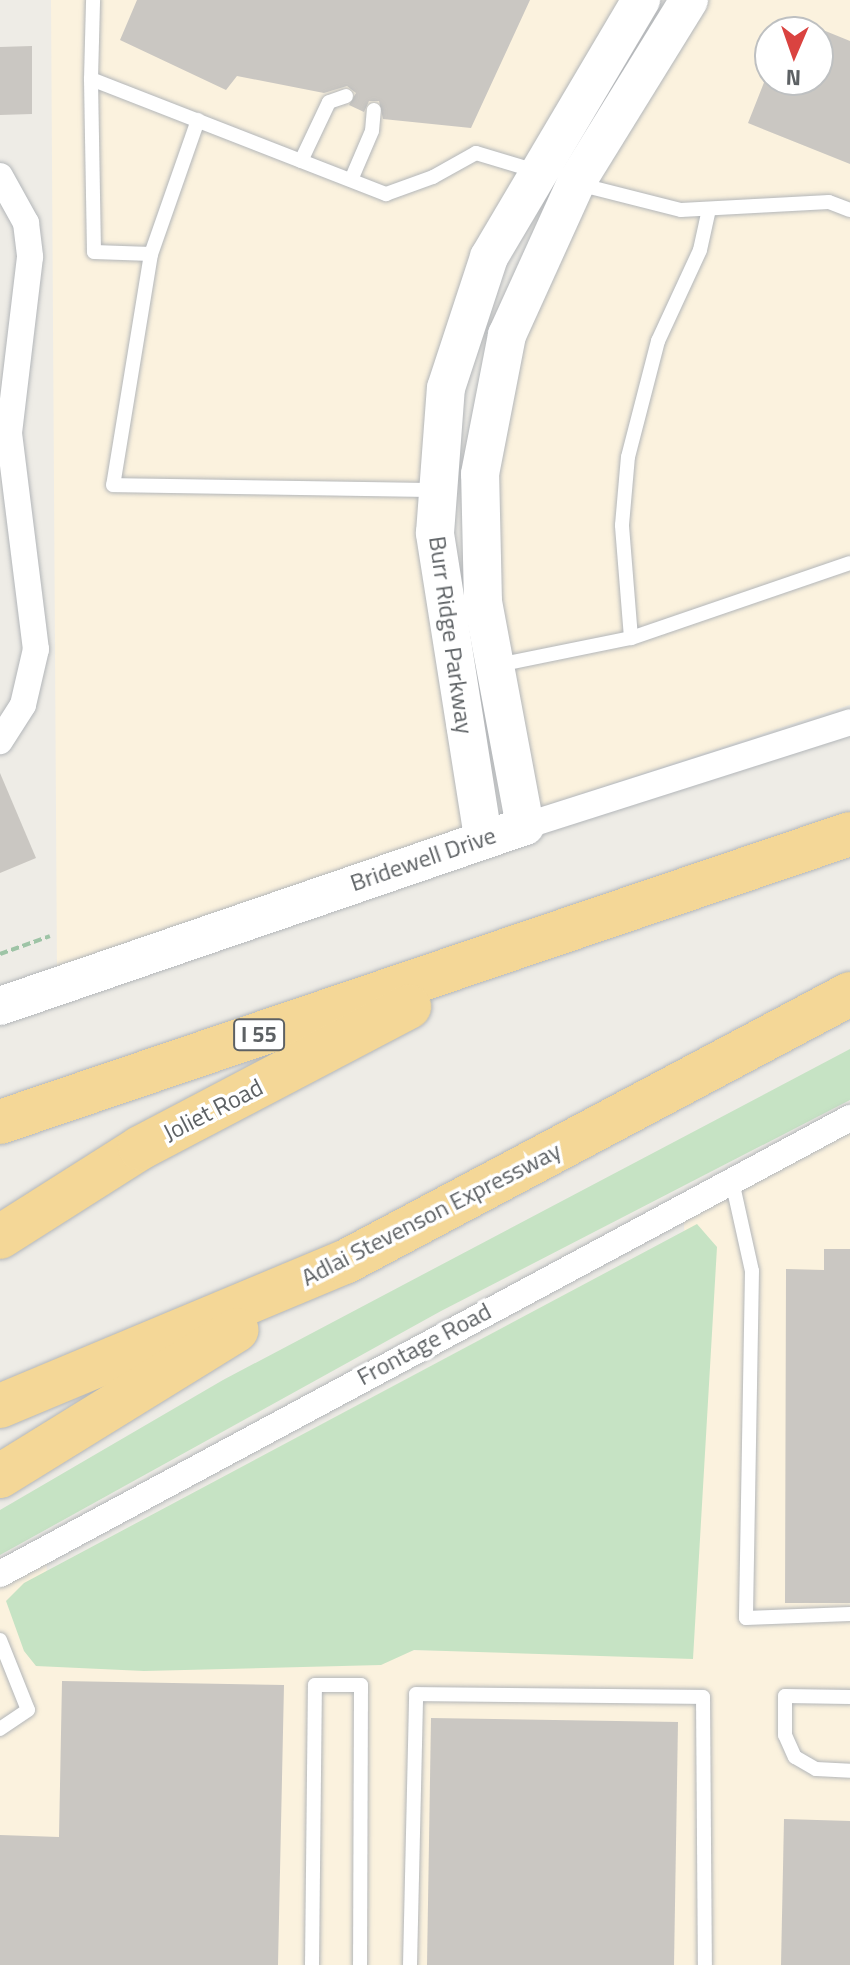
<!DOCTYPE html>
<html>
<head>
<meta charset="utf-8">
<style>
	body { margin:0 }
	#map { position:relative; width:850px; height:1965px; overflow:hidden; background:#eeece6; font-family:"Titillium Web",sans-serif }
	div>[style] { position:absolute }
	.commercial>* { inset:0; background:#fbf2de }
	.green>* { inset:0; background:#c6e3c4 }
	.building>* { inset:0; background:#cac7c2 }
	.path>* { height:4px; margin-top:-2px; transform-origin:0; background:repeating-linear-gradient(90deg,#9ec4a6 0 8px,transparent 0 12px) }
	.roads { filter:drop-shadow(0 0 2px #b3b6b9) drop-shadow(0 0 2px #b3b6b9) }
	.lane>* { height:14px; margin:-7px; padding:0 7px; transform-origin:7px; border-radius:7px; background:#fff }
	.street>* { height:26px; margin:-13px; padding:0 13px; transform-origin:13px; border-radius:13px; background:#fff }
	.secondary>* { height:38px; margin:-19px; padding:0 19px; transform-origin:19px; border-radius:19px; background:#fff }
	.highway>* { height:44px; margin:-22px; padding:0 22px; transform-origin:22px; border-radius:22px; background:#f4d797 }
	span { translate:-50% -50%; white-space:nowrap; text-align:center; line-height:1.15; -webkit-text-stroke:7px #fff; paint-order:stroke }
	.shield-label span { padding:2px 6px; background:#fff; border:2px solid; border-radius:6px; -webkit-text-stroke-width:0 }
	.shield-label { font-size:22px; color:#5d6164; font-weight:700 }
	.street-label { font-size:24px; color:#5d6164 }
	.north { position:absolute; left:754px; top:16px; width:80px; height:80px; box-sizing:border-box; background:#fff; border:2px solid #bec0c1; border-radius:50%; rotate:182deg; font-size:22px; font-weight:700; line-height:32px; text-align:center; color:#5d6164 }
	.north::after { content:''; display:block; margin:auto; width:28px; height:36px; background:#da4340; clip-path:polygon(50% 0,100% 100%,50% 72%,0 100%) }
</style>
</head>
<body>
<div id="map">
	<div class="commercial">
		<div style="clip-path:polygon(51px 0,630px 0,435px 384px,467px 830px,57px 974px)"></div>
		<div style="clip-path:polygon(evenodd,700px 0,850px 0,850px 705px,532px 810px,490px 575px,504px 390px,579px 197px,700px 0,770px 32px,818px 32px,818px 80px,770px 80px,770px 32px)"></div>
		<div style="clip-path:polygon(850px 1133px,850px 1965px,0 1965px,0 1586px,47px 1559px,44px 1649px,691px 1651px,684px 1219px)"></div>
	</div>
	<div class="green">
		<div style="clip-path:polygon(850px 1049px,850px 1100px,441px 1311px,0 1555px,0 1510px,223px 1380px)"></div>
		<div style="clip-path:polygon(697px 1224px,717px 1247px,693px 1659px,414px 1650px,381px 1665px,144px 1671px,36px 1666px,24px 1651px,6px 1601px,24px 1583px)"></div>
	</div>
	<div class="building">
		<div style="clip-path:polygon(137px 0,530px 0,471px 128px,383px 119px,379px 101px,369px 101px,364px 112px,349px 105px,356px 93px,347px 86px,324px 93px,237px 76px,226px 90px,120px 40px)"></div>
		<div style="clip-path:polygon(818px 28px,850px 41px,850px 164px,748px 123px,765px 80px,818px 80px)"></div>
		<div style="clip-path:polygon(32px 46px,32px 114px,0 115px,0 47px)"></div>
		<div style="clip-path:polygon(0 773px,36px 858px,0 873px)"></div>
		<div style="clip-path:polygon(824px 1249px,850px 1249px,850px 1603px,785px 1603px,786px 1269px,824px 1270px)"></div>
		<div style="clip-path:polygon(62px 1681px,284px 1685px,278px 1965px,0 1965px,0 1835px,59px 1837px)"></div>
		<div style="clip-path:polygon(431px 1718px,678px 1722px,674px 1965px,427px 1965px)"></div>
		<div style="clip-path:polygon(784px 1819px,850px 1821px,850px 1965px,781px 1965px)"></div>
	</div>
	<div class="path">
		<div style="left:0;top:954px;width:53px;rotate:-19.8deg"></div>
	</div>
	<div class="roads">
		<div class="lane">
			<div style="left:91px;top:79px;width:79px;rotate:-88.5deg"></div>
			<div style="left:198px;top:120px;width:142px;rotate:109.3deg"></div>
			<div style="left:151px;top:254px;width:234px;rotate:99.3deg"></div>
			<div style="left:113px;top:485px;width:325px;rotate:0.9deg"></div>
			<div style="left:301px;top:161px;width:65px;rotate:-64.6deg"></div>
			<div style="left:329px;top:102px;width:18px;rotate:-19deg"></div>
			<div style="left:351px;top:180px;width:53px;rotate:-66.8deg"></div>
			<div style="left:372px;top:131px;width:21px;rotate:-85deg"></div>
			<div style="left:578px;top:184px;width:106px;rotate:14.2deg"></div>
			<div style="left:681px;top:210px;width:148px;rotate:-3.1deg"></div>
			<div style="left:829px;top:202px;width:22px;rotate:21deg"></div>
			<div style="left:151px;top:254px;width:57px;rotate:-178deg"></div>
			<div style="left:94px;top:252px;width:173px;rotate:-91deg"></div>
			<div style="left:91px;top:79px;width:317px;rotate:21.3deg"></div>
			<div style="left:386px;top:194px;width:50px;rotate:-19.9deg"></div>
			<div style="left:433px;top:177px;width:49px;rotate:-29.2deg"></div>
			<div style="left:476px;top:153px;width:66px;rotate:16.8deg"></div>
			<div style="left:631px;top:638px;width:113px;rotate:-94.6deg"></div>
			<div style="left:622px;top:525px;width:68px;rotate:-85deg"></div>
			<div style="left:628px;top:457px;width:120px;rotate:-75.5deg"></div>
			<div style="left:658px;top:341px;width:100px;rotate:-65.2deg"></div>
			<div style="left:700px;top:250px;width:42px;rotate:-77.6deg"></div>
			<div style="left:498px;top:665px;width:136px;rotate:-11.5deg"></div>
			<div style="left:631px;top:638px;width:231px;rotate:-18.9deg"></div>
			<div style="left:732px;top:1181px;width:92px;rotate:77.5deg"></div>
			<div style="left:752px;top:1271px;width:347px;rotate:91deg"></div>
			<div style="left:746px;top:1618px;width:104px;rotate:-2.2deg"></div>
			<div style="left:0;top:1640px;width:75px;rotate:68.2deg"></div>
			<div style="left:28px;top:1710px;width:34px;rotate:146deg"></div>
			<div style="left:850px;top:1697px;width:65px;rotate:-179.1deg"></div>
			<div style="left:785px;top:1696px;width:39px;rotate:90deg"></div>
			<div style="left:785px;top:1735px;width:24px;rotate:66deg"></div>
			<div style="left:795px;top:1757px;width:24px;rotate:30deg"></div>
			<div style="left:816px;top:1769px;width:34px;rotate:3deg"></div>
			<div style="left:312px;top:1965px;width:280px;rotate:-89.4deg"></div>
			<div style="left:315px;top:1685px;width:46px"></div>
			<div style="left:361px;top:1685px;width:280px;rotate:90.2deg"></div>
			<div style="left:410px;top:1965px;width:271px;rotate:-88.7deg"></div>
			<div style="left:416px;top:1694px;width:287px;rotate:0.6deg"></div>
			<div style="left:703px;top:1697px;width:268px;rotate:89.6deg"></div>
		</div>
		<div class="street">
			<div style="left:0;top:176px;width:54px;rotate:61deg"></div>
			<div style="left:26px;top:223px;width:34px;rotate:83deg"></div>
			<div style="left:30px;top:257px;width:177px;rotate:96.8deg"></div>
			<div style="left:9px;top:433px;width:218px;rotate:82.9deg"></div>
			<div style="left:36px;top:649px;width:57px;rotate:103.1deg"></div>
			<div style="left:23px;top:705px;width:43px;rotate:122.6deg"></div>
			<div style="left:525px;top:826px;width:341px;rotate:-17.7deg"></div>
			<div style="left:0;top:1574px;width:965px;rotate:-28.21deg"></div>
		</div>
		<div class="secondary">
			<div style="left:483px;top:837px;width:308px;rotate:-99deg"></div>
			<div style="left:435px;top:533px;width:145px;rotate:-85.7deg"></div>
			<div style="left:446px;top:388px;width:138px;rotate:-71.8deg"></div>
			<div style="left:489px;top:257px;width:299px;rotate:-59.4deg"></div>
			<div style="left:0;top:1006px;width:555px;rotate:-18.92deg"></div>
			<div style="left:525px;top:826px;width:228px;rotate:-100.6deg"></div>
			<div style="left:483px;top:602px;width:128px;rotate:-91.3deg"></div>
			<div style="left:480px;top:474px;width:142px;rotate:-79deg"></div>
			<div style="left:507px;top:335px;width:167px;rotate:-65.6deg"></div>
			<div style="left:576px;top:183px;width:215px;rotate:-58.3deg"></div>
		</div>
		<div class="highway">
			<div style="left:0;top:1122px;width:897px;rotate:-18.72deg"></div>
			<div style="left:0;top:1237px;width:166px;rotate:-32.4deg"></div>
			<div style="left:140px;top:1148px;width:304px;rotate:-27.7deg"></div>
			<div style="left:0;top:1406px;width:374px;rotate:-22.7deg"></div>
			<div style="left:345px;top:1262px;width:572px;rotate:-27.95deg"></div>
			<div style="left:0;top:1476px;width:278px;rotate:-31.7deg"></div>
		</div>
	</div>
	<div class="shield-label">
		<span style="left:259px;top:1035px">I 55</span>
	</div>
	<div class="street-label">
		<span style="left:451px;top:635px;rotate:82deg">Burr Ridge Parkway</span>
		<span style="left:423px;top:859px;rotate:-19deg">Bridewell Drive</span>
		<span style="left:213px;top:1110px;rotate:-27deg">Joliet Road</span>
		<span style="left:431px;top:1214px;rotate:-27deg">Adlai Stevenson Expressway</span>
		<span style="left:424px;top:1344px;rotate:-28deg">Frontage Road</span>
	</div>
	<div class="north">N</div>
</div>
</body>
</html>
